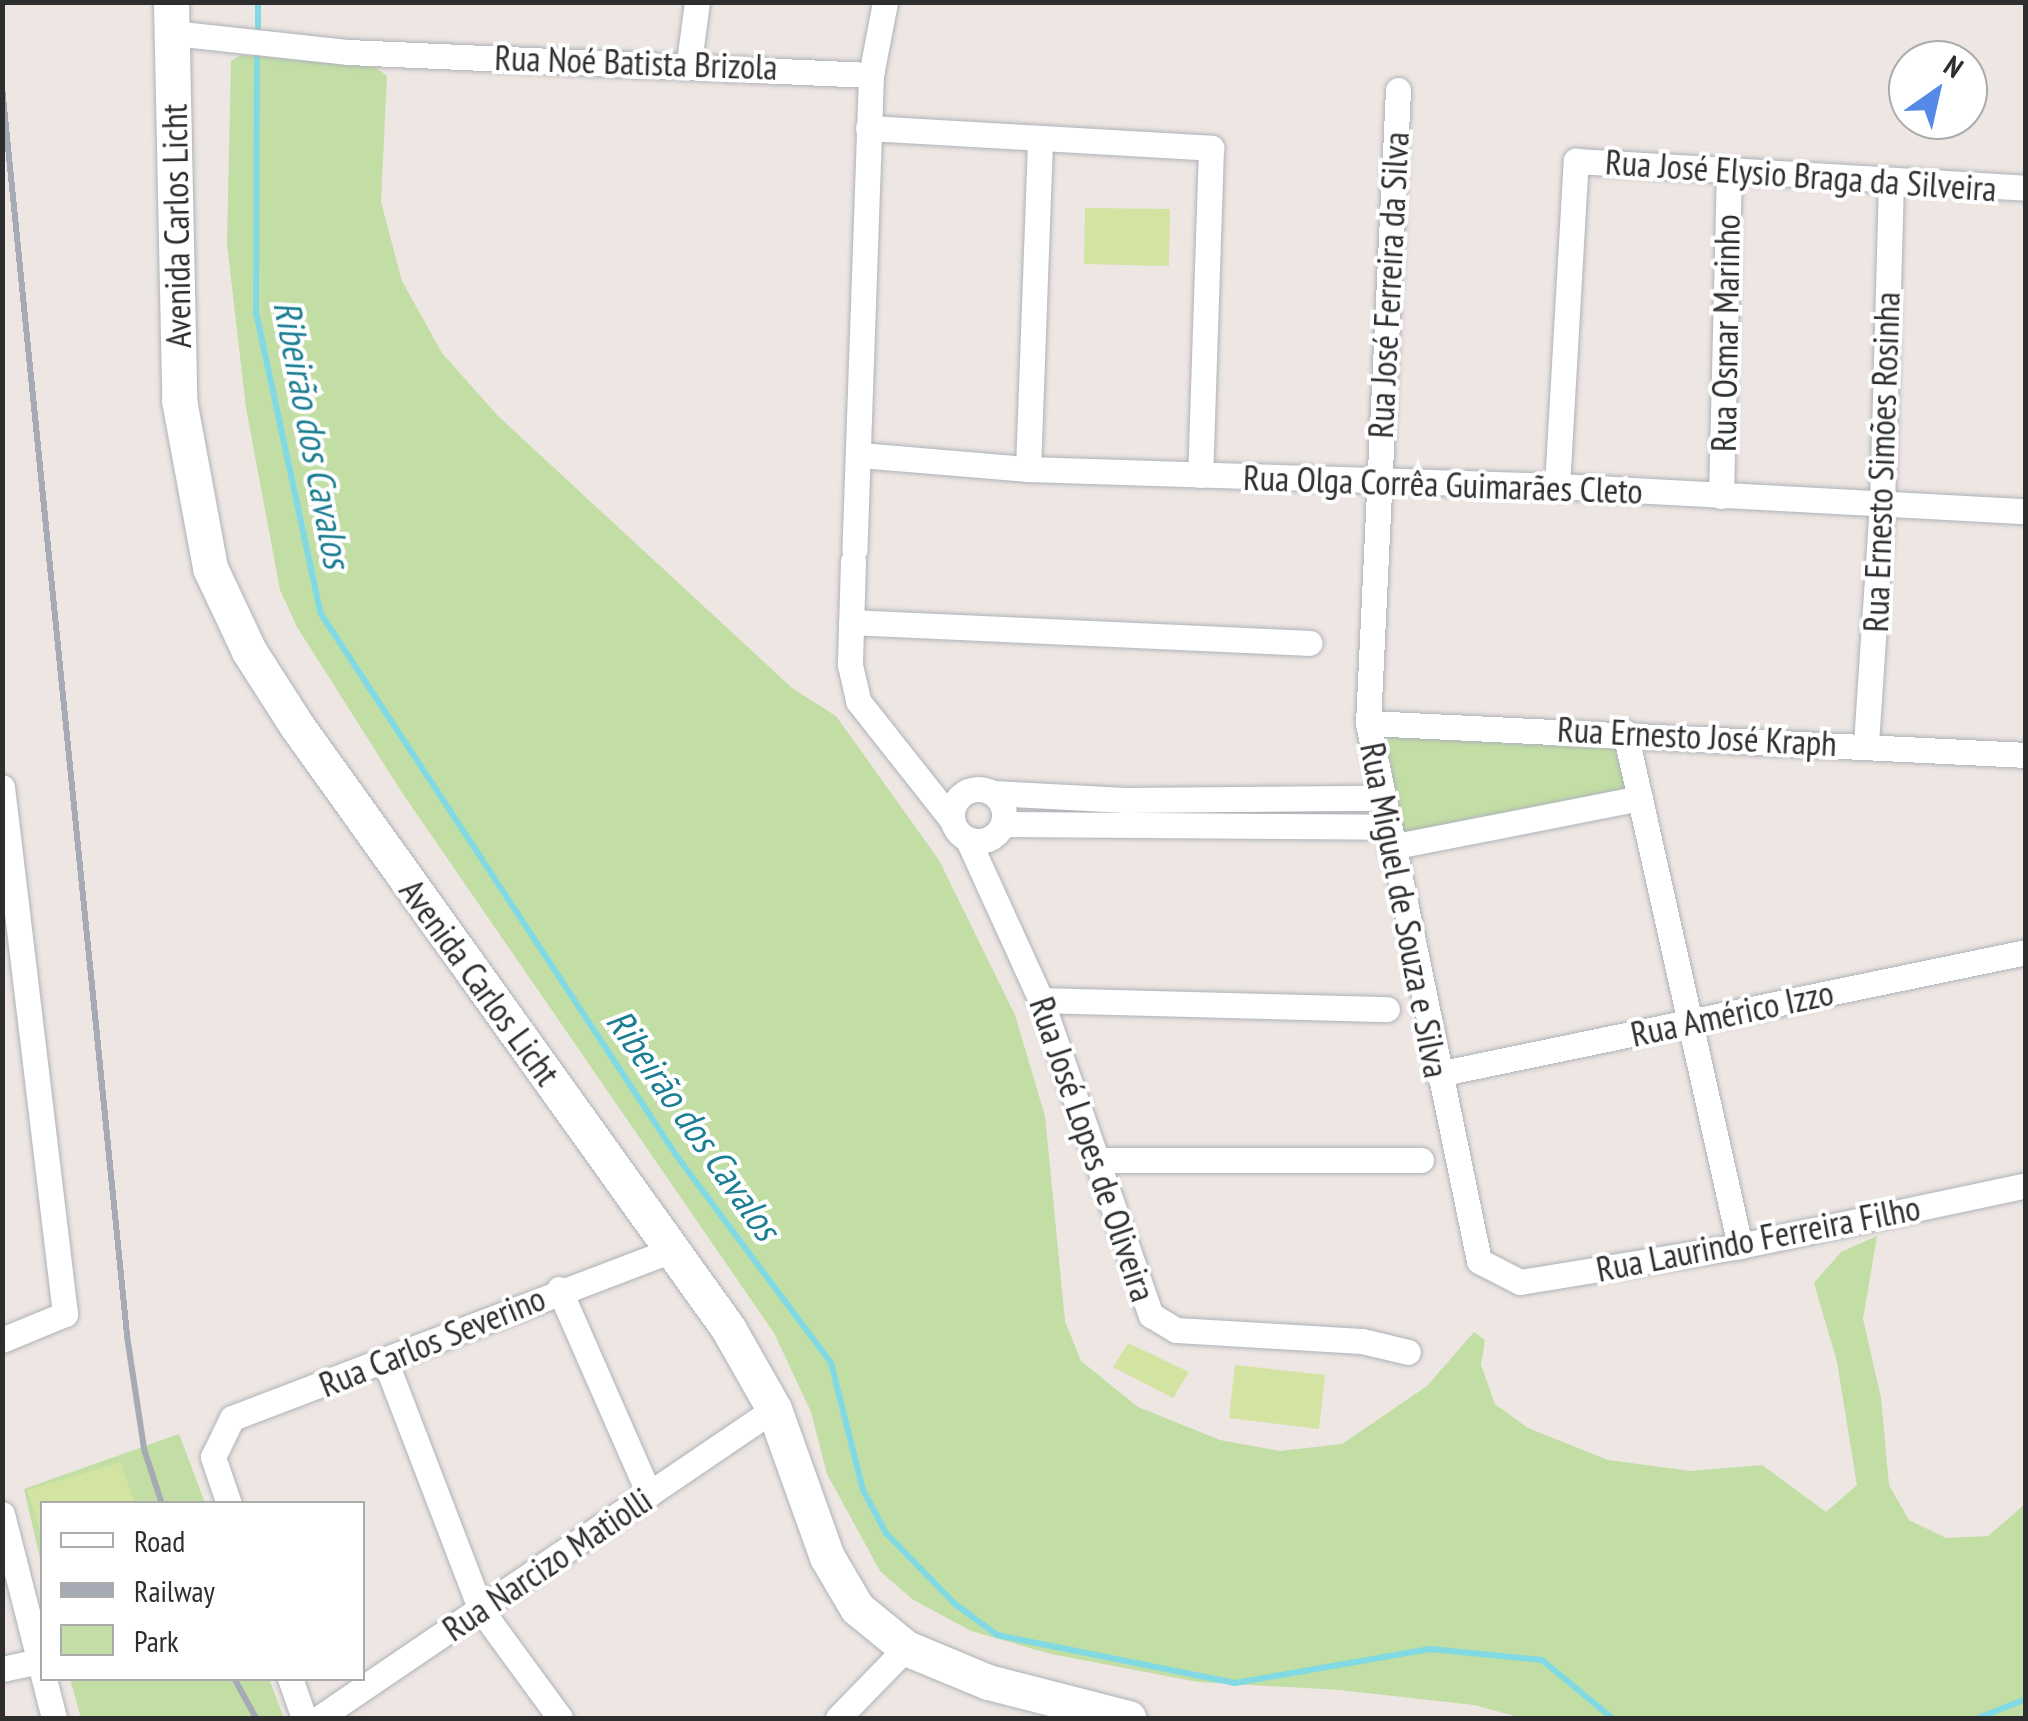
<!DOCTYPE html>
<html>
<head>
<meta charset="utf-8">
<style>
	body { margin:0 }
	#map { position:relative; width:2028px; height:1721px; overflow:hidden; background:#ede6e2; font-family:"PT Sans Narrow",sans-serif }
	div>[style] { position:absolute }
	.green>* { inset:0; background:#c2dea5 }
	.pitch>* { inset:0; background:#d3e3a2 }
	.stream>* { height:6px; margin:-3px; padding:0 3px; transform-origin:3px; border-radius:3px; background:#81dae3 }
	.roads { filter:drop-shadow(0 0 2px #aeb2b8) drop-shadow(0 0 2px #aeb2b8) }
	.street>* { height:25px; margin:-12.5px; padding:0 12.5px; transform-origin:12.5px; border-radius:12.5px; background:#fff }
	.street>.ring { margin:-12.5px; padding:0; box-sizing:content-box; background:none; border:25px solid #fff; border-radius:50% }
	.secondary>* { height:35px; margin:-17.5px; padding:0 17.5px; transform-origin:17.5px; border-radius:17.5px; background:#fff }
	.rail>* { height:6px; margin:-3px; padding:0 3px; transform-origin:3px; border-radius:3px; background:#a5aab5 }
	span { translate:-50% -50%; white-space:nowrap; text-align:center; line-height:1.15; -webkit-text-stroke:8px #fff; paint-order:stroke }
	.street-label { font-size:35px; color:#2e2e2e }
	.water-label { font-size:38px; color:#1c7e93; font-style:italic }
	.frame { position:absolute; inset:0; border:5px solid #2e2e2e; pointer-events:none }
	.legend { position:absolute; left:40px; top:1501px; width:325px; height:180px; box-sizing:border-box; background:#fff; border:2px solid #ababab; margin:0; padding:12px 18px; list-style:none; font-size:30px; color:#2e2e2e }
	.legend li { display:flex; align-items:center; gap:20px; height:50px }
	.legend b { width:50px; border:2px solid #ababab }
	.north { position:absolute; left:1888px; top:40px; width:100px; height:100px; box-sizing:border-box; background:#fff; border:2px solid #ababab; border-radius:50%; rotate:34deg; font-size:28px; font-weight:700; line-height:40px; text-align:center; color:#2e2e2e }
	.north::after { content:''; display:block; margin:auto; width:35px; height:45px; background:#5489e8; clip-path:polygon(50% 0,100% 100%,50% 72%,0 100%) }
</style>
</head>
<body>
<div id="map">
	<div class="green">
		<div style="clip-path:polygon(241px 55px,375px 67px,387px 76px,381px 202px,402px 281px,442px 353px,497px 415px,792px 688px,836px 716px,939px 860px,1015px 1015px,1045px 1116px,1065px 1321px,1081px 1361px,1138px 1407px,1220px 1440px,1280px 1451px,1342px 1444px,1427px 1386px,1474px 1332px,1485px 1340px,1481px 1365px,1495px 1404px,1528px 1428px,1608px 1460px,1691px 1471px,1762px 1465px,1826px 1512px,1857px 1485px,1837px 1362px,1814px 1283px,1841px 1252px,1877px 1236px,1863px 1319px,1881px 1398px,1889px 1485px,1909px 1520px,1946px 1538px,1988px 1536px,2025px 1504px,2025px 1718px,1522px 1718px,1474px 1705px,1340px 1690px,1198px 1682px,1051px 1654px,971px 1631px,912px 1599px,880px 1571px,827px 1474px,811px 1412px,774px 1333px,403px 794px,297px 627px,280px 590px,246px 408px,227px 244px,231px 61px)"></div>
		<div style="clip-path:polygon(1368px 723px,1625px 732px,1640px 798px,1391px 847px)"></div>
		<div style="clip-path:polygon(179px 1434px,205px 1503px,42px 1504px,42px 1567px,24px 1489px)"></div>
		<div style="clip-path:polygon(70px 1679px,269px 1679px,284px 1718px,81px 1718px)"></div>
	</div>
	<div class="pitch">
		<div style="clip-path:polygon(1085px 208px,1170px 209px,1169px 266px,1084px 264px)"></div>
		<div style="clip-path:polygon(1128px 1343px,1189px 1372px,1173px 1398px,1113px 1367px)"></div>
		<div style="clip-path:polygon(1235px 1365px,1325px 1375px,1319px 1429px,1229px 1418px)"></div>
		<div style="clip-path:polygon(121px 1462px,134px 1502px,42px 1504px,40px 1530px,27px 1490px)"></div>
	</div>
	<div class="stream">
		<div style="left:258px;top:37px;width:35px;rotate:-90deg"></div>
		<div style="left:257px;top:49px;width:263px;rotate:90.2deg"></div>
		<div style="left:256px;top:312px;width:309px;rotate:77.9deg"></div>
		<div style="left:321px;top:614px;width:647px;rotate:56.73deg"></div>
		<div style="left:676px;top:1155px;width:259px;rotate:53.3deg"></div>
		<div style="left:831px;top:1363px;width:131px;rotate:75.9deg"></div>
		<div style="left:863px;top:1490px;width:49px;rotate:61.9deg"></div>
		<div style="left:886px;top:1533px;width:99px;rotate:45.8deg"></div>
		<div style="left:955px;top:1604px;width:52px;rotate:36.4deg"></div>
		<div style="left:997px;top:1635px;width:243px;rotate:11.4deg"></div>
		<div style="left:1235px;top:1683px;width:198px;rotate:-9.9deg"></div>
		<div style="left:1430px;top:1649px;width:113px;rotate:5.6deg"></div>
		<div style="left:1542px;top:1660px;width:91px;rotate:39.6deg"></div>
		<div style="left:1978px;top:1718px;width:52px;rotate:-21.6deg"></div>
	</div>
	<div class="roads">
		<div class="street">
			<div style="left:173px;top:33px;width:176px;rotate:6.2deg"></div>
			<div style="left:348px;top:52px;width:524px;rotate:2.52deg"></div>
			<div style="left:871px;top:75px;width:475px;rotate:92deg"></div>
			<div style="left:689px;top:62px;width:61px;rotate:-82.4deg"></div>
			<div style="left:871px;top:75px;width:74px;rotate:-79.1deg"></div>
			<div style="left:1398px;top:90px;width:634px;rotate:92.71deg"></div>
			<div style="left:1368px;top:723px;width:549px;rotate:78.34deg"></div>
			<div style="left:1479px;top:1261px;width:46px;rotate:27.1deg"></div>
			<div style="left:1520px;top:1282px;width:223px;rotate:-9.3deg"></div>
			<div style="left:1740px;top:1246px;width:292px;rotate:-12deg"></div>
			<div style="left:868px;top:128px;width:344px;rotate:3.3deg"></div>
			<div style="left:1211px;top:148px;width:327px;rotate:91.9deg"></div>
			<div style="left:860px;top:455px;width:169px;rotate:4.8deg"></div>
			<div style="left:1028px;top:469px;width:529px;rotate:1.84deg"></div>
			<div style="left:1557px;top:486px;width:470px;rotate:3.1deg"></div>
			<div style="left:1028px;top:469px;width:331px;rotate:-87.9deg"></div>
			<div style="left:1557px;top:486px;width:326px;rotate:-86.7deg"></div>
			<div style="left:1576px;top:161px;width:451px;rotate:3.4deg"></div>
			<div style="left:1721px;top:496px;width:326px;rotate:-88.6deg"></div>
			<div style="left:853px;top:561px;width:104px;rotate:91.7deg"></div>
			<div style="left:850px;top:665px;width:37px;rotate:77deg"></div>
			<div style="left:858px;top:701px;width:152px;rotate:51.7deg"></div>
			<div style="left:851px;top:622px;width:459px;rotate:2.6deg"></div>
			<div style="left:1368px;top:723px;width:659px;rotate:2.78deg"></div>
			<div style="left:1625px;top:732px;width:527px;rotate:77.39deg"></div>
			<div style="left:1866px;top:744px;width:241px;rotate:-86.2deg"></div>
			<div style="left:1882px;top:504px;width:324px;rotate:-88.4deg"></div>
			<div style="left:2px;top:787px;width:531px;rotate:83.18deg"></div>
			<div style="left:65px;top:1314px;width:68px;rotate:157.6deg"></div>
			<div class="ring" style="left:952px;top:789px;width:27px;height:27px"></div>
			<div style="left:993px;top:793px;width:132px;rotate:3deg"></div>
			<div style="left:1125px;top:800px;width:254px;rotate:-0.5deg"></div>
			<div style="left:1003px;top:824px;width:384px;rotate:0.4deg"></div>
			<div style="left:968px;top:840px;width:176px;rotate:65.5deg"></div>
			<div style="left:1041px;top:1000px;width:334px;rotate:70.8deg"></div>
			<div style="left:1151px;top:1315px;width:29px;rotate:31deg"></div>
			<div style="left:1176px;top:1330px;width:186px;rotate:3.4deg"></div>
			<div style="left:1362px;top:1341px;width:47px;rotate:13.4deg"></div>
			<div style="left:1391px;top:847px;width:254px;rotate:-11.1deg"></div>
			<div style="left:1041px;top:1000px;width:346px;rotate:1.5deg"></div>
			<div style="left:1438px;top:1074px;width:601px;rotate:-11.72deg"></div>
			<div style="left:1097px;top:1160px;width:324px"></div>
			<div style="left:559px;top:1289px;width:224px;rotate:66.3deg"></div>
			<div style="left:386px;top:1363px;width:265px;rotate:69deg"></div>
			<div style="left:481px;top:1610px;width:134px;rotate:53.8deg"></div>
			<div style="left:229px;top:1504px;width:50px;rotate:-108.8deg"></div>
			<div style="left:213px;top:1457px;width:43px;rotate:-64deg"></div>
			<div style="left:232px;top:1418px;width:472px;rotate:-20.9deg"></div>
			<div style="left:2px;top:1514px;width:211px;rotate:75.7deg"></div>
			<div style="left:2px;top:1669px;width:35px;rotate:-12deg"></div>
			<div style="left:290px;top:1678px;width:42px;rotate:70.7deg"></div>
			<div style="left:319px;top:1718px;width:550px;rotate:-34.18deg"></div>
			<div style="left:838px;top:1718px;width:98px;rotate:-45.8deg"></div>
		</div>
		<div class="secondary">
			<div style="left:171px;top:2px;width:398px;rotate:88.8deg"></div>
			<div style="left:179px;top:400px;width:171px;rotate:79.5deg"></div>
			<div style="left:210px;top:568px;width:92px;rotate:64.8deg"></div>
			<div style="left:249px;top:651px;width:89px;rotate:57.4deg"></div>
			<div style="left:297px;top:726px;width:740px;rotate:54.4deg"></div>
			<div style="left:728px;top:1328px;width:93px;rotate:60.4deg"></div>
			<div style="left:774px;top:1409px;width:157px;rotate:70.3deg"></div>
			<div style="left:827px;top:1557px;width:59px;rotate:59.5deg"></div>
			<div style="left:857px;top:1608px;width:63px;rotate:39.2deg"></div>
			<div style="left:906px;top:1648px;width:89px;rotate:22.5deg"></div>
			<div style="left:988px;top:1682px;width:145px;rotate:14.4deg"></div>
		</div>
	</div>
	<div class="rail">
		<div style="left:2px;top:87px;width:1255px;rotate:84.28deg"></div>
		<div style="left:127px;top:1336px;width:114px;rotate:81.4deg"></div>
		<div style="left:144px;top:1449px;width:58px;rotate:71.9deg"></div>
		<div style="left:234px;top:1678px;width:46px;rotate:61.2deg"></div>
	</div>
	<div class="street-label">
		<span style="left:636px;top:62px;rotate:2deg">Rua Noé Batista Brizola</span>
		<span style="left:1801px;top:175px;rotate:4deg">Rua José Elysio Braga da Silveira</span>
		<span style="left:176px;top:226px;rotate:-91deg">Avenida Carlos Licht</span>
		<span style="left:1388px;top:285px;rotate:-87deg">Rua José Ferreira da Silva</span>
		<span style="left:1725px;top:333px;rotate:-89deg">Rua Osmar Marinho</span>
		<span style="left:1881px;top:462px;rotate:-88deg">Rua Ernesto Simões Rosinha</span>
		<span style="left:1443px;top:484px;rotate:2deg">Rua Olga Corrêa Guimarães Cleto</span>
		<span style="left:1697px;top:736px;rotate:3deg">Rua Ernesto José Kraph</span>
		<span style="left:1405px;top:910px;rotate:79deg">Rua Miguel de Souza e Silva</span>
		<span style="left:480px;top:982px;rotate:54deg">Avenida Carlos Licht</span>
		<span style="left:1732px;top:1013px;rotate:-12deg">Rua Américo Izzo</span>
		<span style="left:1093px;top:1149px;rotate:71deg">Rua José Lopes de Oliveira</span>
		<span style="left:1758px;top:1238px;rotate:-11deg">Rua Laurindo Ferreira Filho</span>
		<span style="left:432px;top:1341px;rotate:-22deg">Rua Carlos Severino</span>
		<span style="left:547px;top:1564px;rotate:-34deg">Rua Narcizo Matiolli</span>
	</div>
	<div class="water-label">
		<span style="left:313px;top:434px;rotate:79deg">Ribeirão dos Cavalos</span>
		<span style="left:694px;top:1124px;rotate:55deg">Ribeirão dos Cavalos</span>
	</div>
	<div class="frame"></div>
	<ul class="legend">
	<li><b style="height:12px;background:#fff"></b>Road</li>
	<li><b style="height:12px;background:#a5aab5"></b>Railway</li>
	<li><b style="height:28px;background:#c2dea5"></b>Park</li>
	</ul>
	<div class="north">N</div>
</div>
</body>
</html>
